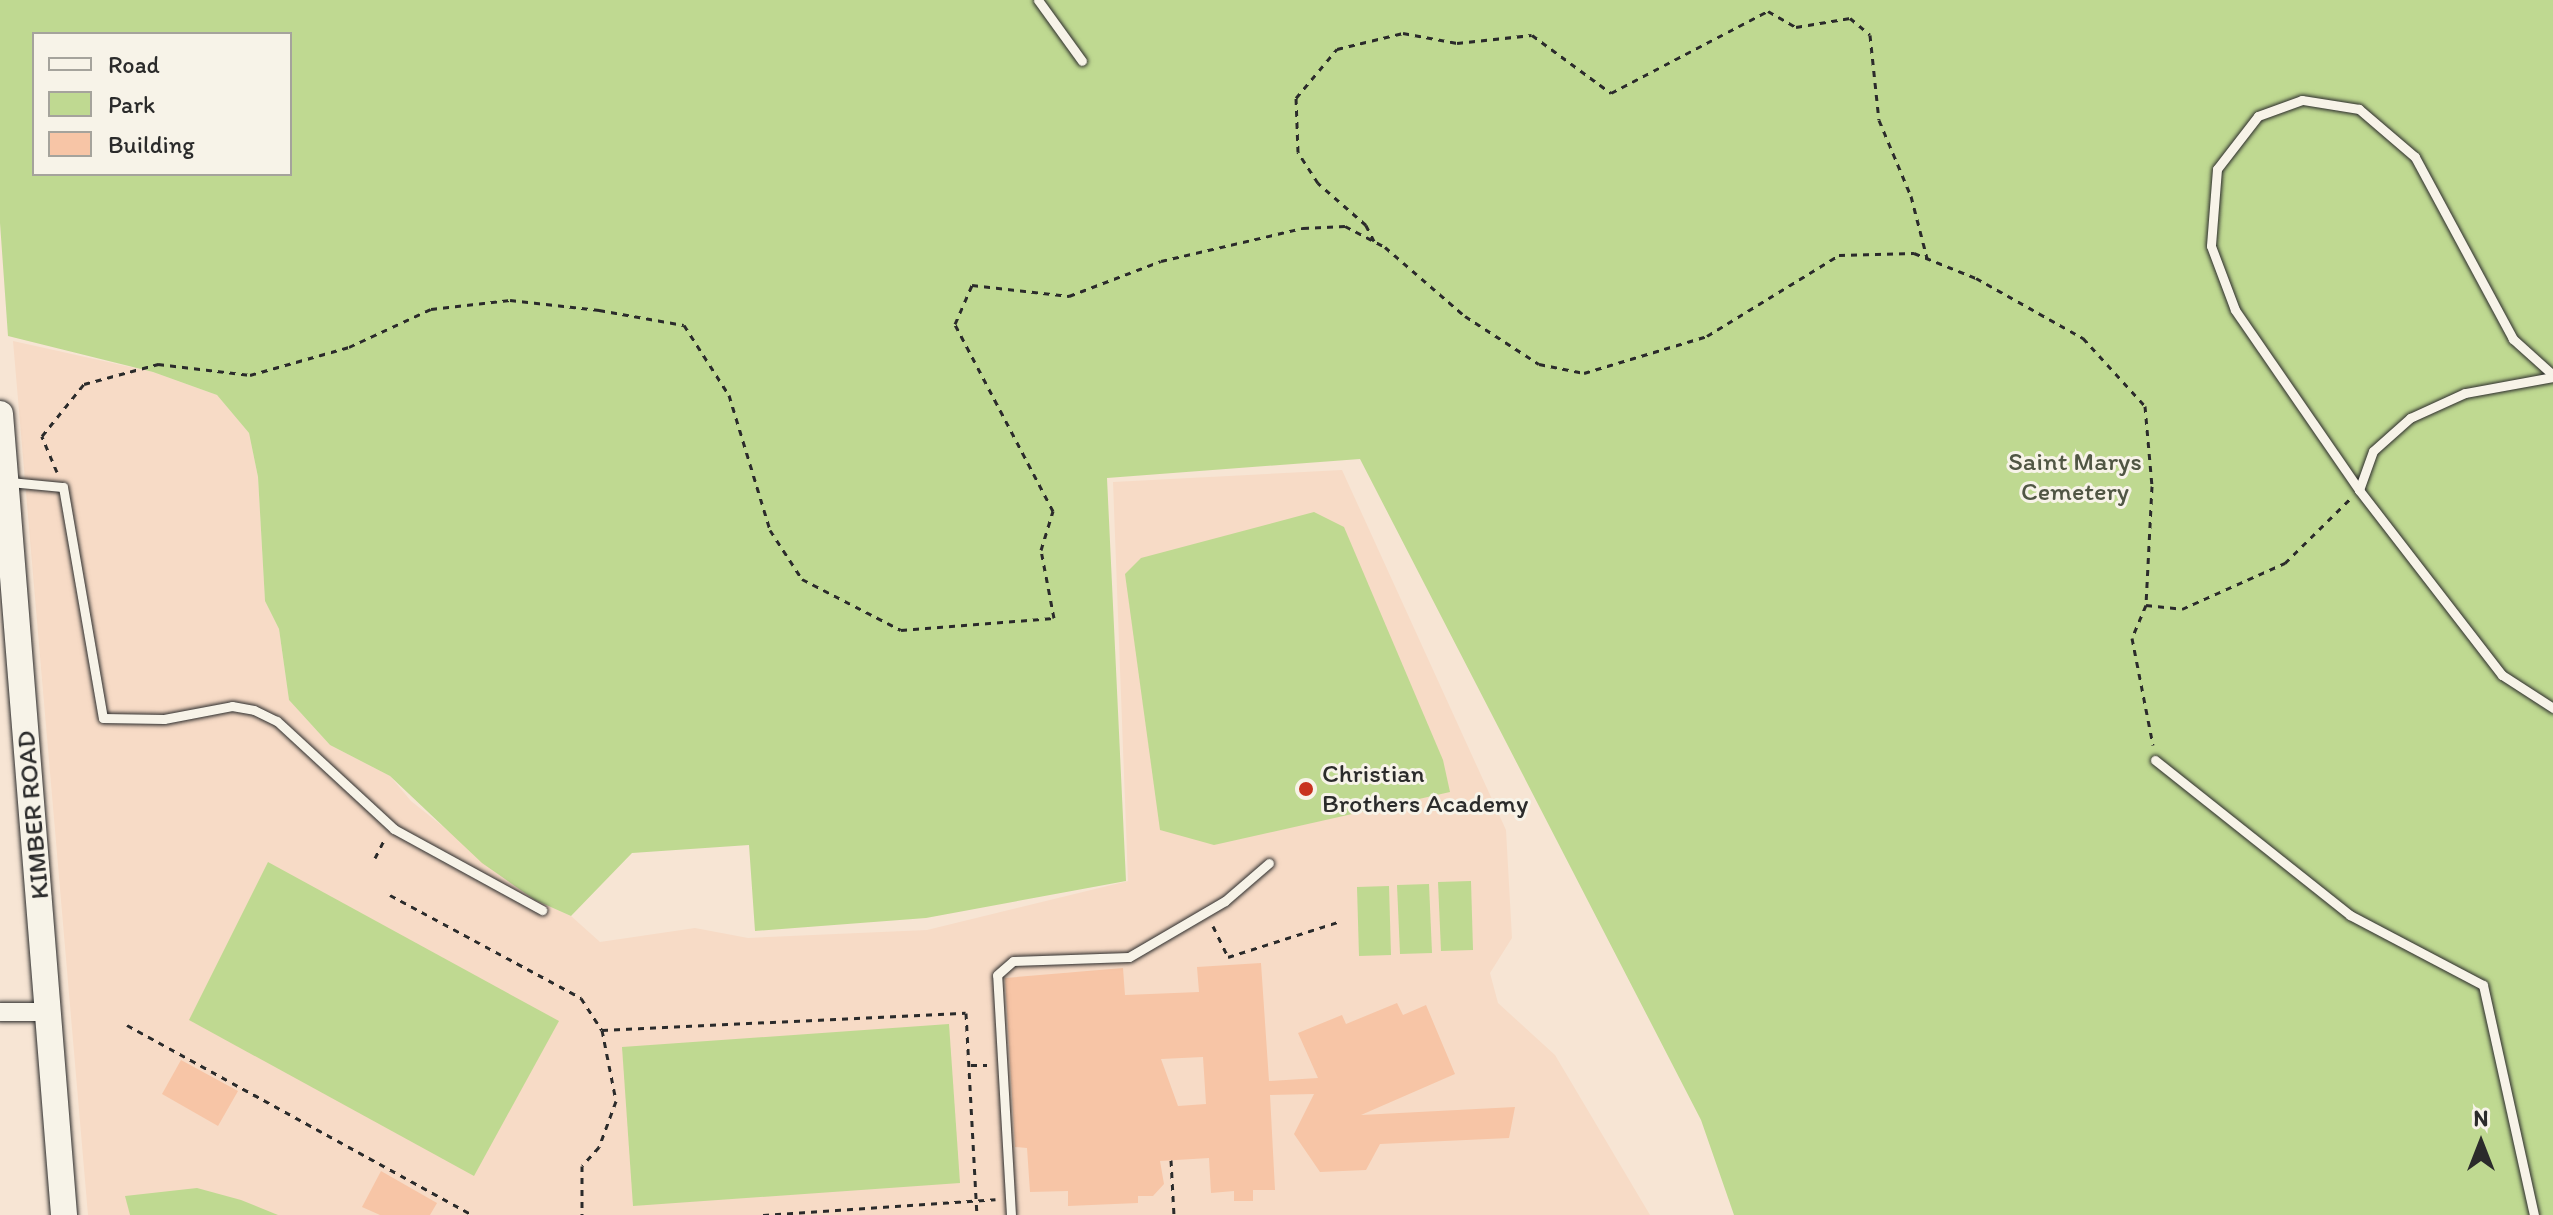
<!DOCTYPE html>
<html>
<head>
<meta charset="utf-8">
<style>
	body { margin:0 }
	#map { position:relative; width:2553px; height:1215px; overflow:hidden; background:#f7e5d4; font-family:Itim,sans-serif }
	div>[style] { position:absolute }
	.built>* { inset:0; background:#f7dbc6 }
	.green>* { inset:0; background:#bfd991 }
	.building>* { inset:0; background:#f7c5a6 }
	.path>* { height:3px; margin-top:-1.5px; transform-origin:0; background:repeating-linear-gradient(90deg,#2b2b2b 0 6px,transparent 0 12px) }
	.roads { filter:drop-shadow(0 0 2px #2b2b2b) drop-shadow(0 0 2px #2b2b2b) }
	.lane>* { height:9px; margin:-4.5px; padding:0 4.5px; transform-origin:4.5px; border-radius:4.5px; background:#f7f3e8 }
	.street>* { height:18px; margin:-9px; padding:0 9px; transform-origin:9px; border-radius:9px; background:#f7f3e8 }
	.secondary>* { height:26px; margin:-13px; padding:0 13px; transform-origin:13px; border-radius:13px; background:#f7f3e8 }
	.dots>* { width:22px; height:22px; translate:-50% -50%; box-sizing:border-box; border:4px solid #f7f3e8; border-radius:50% }
	span { translate:-50% -50%; white-space:nowrap; text-align:center; line-height:1.15; -webkit-text-stroke:6px #f7f3e8; paint-order:stroke }
	.park-label { font-size:26px; color:#505644 }
	.poi-label { font-size:26px; color:#2b2b2b }
	.left { translate:0 -50%; text-align:left }
	.street-label { font-size:26px; color:#2b2b2b }
	.legend { position:absolute; left:32px; top:32px; width:260px; height:144px; box-sizing:border-box; background:#f7f3e8; border:2px solid #a5a39c; margin:0; padding:10px 14px; list-style:none; font-size:24px; color:#2b2b2b }
	.legend li { display:flex; align-items:center; gap:16px; height:40px }
	.legend b { width:40px; border:2px solid #a5a39c }
	.north { position:absolute; left:2441px; top:1103px; width:80px; height:80px; -webkit-text-stroke:6px #f7f3e8; paint-order:stroke; rotate:0deg; font-size:22px; font-weight:700; line-height:32px; text-align:center; color:#2b2b2b }
	.north::after { content:''; display:block; margin:auto; width:28px; height:36px; background:#2b2b2b; clip-path:polygon(50% 0,100% 100%,50% 72%,0 100%) }
</style>
</head>
<body>
<div id="map">
	<div class="built">
		<div style="clip-path:polygon(13px 341px,153px 372px,217px 395px,249px 433px,258px 477px,265px 601px,279px 629px,289px 700px,330px 745px,390px 776px,411px 801px,535px 900px,571px 916px,600px 942px,695px 928px,748px 938px,927px 930px,1128px 881px,1113px 482px,1342px 470px,1506px 830px,1512px 938px,1490px 973px,1498px 1003px,1555px 1055px,1650px 1215px,88px 1215px)"></div>
	</div>
	<div class="green">
		<div style="clip-path:polygon(evenodd,0 0,2553px 0,2553px 1215px,1734px 1215px,1701px 1120px,1360px 459px,1107px 478px,1126px 881px,926px 918px,755px 931px,749px 845px,632px 853px,571px 916px,535px 900px,482px 863px,390px 776px,330px 745px,289px 700px,279px 629px,265px 601px,258px 477px,249px 433px,217px 395px,153px 372px,8px 336px,0 223px,0 0,34px 34px,290px 34px,290px 174px,34px 174px,34px 34px)"></div>
		<div style="clip-path:polygon(1314px 512px,1344px 527px,1443px 760px,1450px 792px,1214px 845px,1160px 830px,1125px 574px,1141px 558px)"></div>
		<div style="clip-path:polygon(268px 862px,559px 1021px,474px 1176px,189px 1020px)"></div>
		<div style="clip-path:polygon(1471px 881px,1473px 950px,1441px 951px,1438px 882px)"></div>
		<div style="clip-path:polygon(1429px 884px,1432px 953px,1400px 954px,1397px 885px)"></div>
		<div style="clip-path:polygon(1389px 886px,1391px 955px,1359px 956px,1357px 887px)"></div>
		<div style="clip-path:polygon(949px 1024px,960px 1183px,633px 1206px,622px 1047px)"></div>
		<div style="clip-path:polygon(197px 1188px,241px 1200px,278px 1215px,130px 1215px,125px 1196px)"></div>
	</div>
	<div class="building">
		<div style="clip-path:polygon(evenodd,1261px 963px,1269px 1081px,1318px 1078px,1298px 1033px,1342px 1015px,1346px 1024px,1397px 1003px,1403px 1015px,1426px 1005px,1455px 1074px,1361px 1115px,1515px 1107px,1509px 1138px,1380px 1144px,1366px 1170px,1320px 1172px,1294px 1134px,1314px 1094px,1270px 1095px,1275px 1190px,1253px 1190px,1253px 1201px,1234px 1201px,1234px 1191px,1211px 1193px,1209px 1158px,1160px 1161px,1164px 1184px,1153px 1196px,1138px 1196px,1138px 1203px,1068px 1206px,1068px 1191px,1030px 1192px,1027px 1148px,1015px 1147px,1005px 978px,1123px 968px,1125px 995px,1199px 992px,1197px 967px,1261px 963px,1203px 1057px,1206px 1104px,1178px 1106px,1161px 1059px,1203px 1057px)"></div>
		<div style="clip-path:polygon(181px 1060px,238px 1091px,218px 1126px,162px 1094px)"></div>
		<div style="clip-path:polygon(381px 1171px,437px 1203px,430px 1215px,380px 1215px,362px 1207px)"></div>
	</div>
	<div class="path">
		<div style="left:1374px;top:241px;width:18px;rotate:-117deg"></div>
		<div style="left:1366px;top:225px;width:64px;rotate:-138.8deg"></div>
		<div style="left:1318px;top:183px;width:37px;rotate:-123deg"></div>
		<div style="left:1298px;top:152px;width:54px;rotate:-92.1deg"></div>
		<div style="left:1296px;top:98px;width:64px;rotate:-50.1deg"></div>
		<div style="left:1337px;top:49px;width:68px;rotate:-13.6deg"></div>
		<div style="left:1403px;top:33px;width:55px;rotate:10.5deg"></div>
		<div style="left:1457px;top:43px;width:75px;rotate:-6.1deg"></div>
		<div style="left:1532px;top:35px;width:98px;rotate:36.3deg"></div>
		<div style="left:1611px;top:93px;width:177px;rotate:-27.6deg"></div>
		<div style="left:1768px;top:11px;width:32px;rotate:30deg"></div>
		<div style="left:1796px;top:27px;width:55px;rotate:-9.5deg"></div>
		<div style="left:1850px;top:18px;width:26px;rotate:40deg"></div>
		<div style="left:1870px;top:35px;width:85px;rotate:84deg"></div>
		<div style="left:1879px;top:120px;width:82px;rotate:67.2deg"></div>
		<div style="left:1911px;top:196px;width:64px;rotate:75.5deg"></div>
		<div style="left:57px;top:472px;width:39px;rotate:-113deg"></div>
		<div style="left:42px;top:436px;width:67px;rotate:-51.1deg"></div>
		<div style="left:84px;top:384px;width:77px;rotate:-15.1deg"></div>
		<div style="left:158px;top:364px;width:93px;rotate:6.8deg"></div>
		<div style="left:250px;top:375px;width:103px;rotate:-15.8deg"></div>
		<div style="left:349px;top:347px;width:90px;rotate:-24.9deg"></div>
		<div style="left:431px;top:309px;width:80px;rotate:-6.5deg"></div>
		<div style="left:510px;top:300px;width:90px;rotate:6.4deg"></div>
		<div style="left:599px;top:310px;width:86px;rotate:10deg"></div>
		<div style="left:684px;top:325px;width:83px;rotate:57.3deg"></div>
		<div style="left:729px;top:395px;width:141px;rotate:73.1deg"></div>
		<div style="left:770px;top:530px;width:59px;rotate:56.9deg"></div>
		<div style="left:802px;top:579px;width:111px;rotate:27.3deg"></div>
		<div style="left:901px;top:630px;width:153px;rotate:-4.5deg"></div>
		<div style="left:1054px;top:618px;width:69px;rotate:-100.8deg"></div>
		<div style="left:1041px;top:550px;width:41px;rotate:-72.9deg"></div>
		<div style="left:1053px;top:511px;width:211px;rotate:-117.7deg"></div>
		<div style="left:955px;top:324px;width:43px;rotate:-66.4deg"></div>
		<div style="left:972px;top:285px;width:98px;rotate:6.5deg"></div>
		<div style="left:1069px;top:296px;width:98px;rotate:-20.8deg"></div>
		<div style="left:1161px;top:261px;width:146px;rotate:-13.1deg"></div>
		<div style="left:1303px;top:228px;width:42px;rotate:-2.7deg"></div>
		<div style="left:1345px;top:226px;width:45px;rotate:27.7deg"></div>
		<div style="left:1385px;top:247px;width:106px;rotate:40.8deg"></div>
		<div style="left:1465px;top:316px;width:88px;rotate:33deg"></div>
		<div style="left:1539px;top:364px;width:46px;rotate:11.3deg"></div>
		<div style="left:1584px;top:373px;width:128px;rotate:-16.7deg"></div>
		<div style="left:1707px;top:336px;width:155px;rotate:-31.5deg"></div>
		<div style="left:1839px;top:255px;width:75px;rotate:-1.5deg"></div>
		<div style="left:1914px;top:253px;width:67px;rotate:22deg"></div>
		<div style="left:1976px;top:278px;width:123px;rotate:29.3deg"></div>
		<div style="left:2083px;top:338px;width:92px;rotate:47.6deg"></div>
		<div style="left:2145px;top:406px;width:80px;rotate:85deg"></div>
		<div style="left:2152px;top:486px;width:119px;rotate:92.9deg"></div>
		<div style="left:2146px;top:605px;width:36px;rotate:113deg"></div>
		<div style="left:2132px;top:638px;width:109px;rotate:78.9deg"></div>
		<div style="left:2146px;top:605px;width:36px;rotate:6deg"></div>
		<div style="left:2182px;top:609px;width:113px;rotate:-24.1deg"></div>
		<div style="left:2285px;top:563px;width:91px;rotate:-44.6deg"></div>
		<div style="left:375px;top:858px;width:20px;rotate:-63deg"></div>
		<div style="left:390px;top:895px;width:217px;rotate:28.3deg"></div>
		<div style="left:581px;top:998px;width:38px;rotate:57deg"></div>
		<div style="left:602px;top:1030px;width:72px;rotate:78.8deg"></div>
		<div style="left:616px;top:1101px;width:49px;rotate:110.3deg"></div>
		<div style="left:599px;top:1147px;width:25px;rotate:132deg"></div>
		<div style="left:582px;top:1166px;width:49px;rotate:90deg"></div>
		<div style="left:1213px;top:926px;width:34px;rotate:64deg"></div>
		<div style="left:1228px;top:957px;width:119px;rotate:-17.7deg"></div>
		<div style="left:127px;top:1025px;width:395px;rotate:28.8deg"></div>
		<div style="left:602px;top:1030px;width:364px;rotate:-2.7deg"></div>
		<div style="left:966px;top:1013px;width:202px;rotate:86.9deg"></div>
		<div style="left:971px;top:1065px;width:16px"></div>
		<div style="left:1171px;top:1160px;width:55px;rotate:86.9deg"></div>
		<div style="left:763px;top:1215px;width:233px;rotate:-3.9deg"></div>
	</div>
	<div class="roads">
		<div class="lane">
			<div style="left:1038px;top:0;width:75px;rotate:54.2deg"></div>
			<div style="left:2553px;top:375px;width:54px;rotate:-138deg"></div>
			<div style="left:2513px;top:339px;width:207px;rotate:-118.3deg"></div>
			<div style="left:2415px;top:157px;width:74px;rotate:-139.4deg"></div>
			<div style="left:2359px;top:109px;width:58px;rotate:-171deg"></div>
			<div style="left:2302px;top:100px;width:47px;rotate:160deg"></div>
			<div style="left:2258px;top:116px;width:67px;rotate:127.7deg"></div>
			<div style="left:2217px;top:169px;width:77px;rotate:94.5deg"></div>
			<div style="left:2211px;top:246px;width:68px;rotate:69.4deg"></div>
			<div style="left:2235px;top:310px;width:219px;rotate:55.4deg"></div>
			<div style="left:2359px;top:490px;width:234px;rotate:52.3deg"></div>
			<div style="left:2502px;top:675px;width:61px;rotate:32.9deg"></div>
			<div style="left:9px;top:482px;width:54px;rotate:5.3deg"></div>
			<div style="left:63px;top:487px;width:234px;rotate:80.2deg"></div>
			<div style="left:103px;top:718px;width:61px;rotate:0.9deg"></div>
			<div style="left:164px;top:719px;width:69px;rotate:-10.8deg"></div>
			<div style="left:232px;top:706px;width:22px;rotate:10deg"></div>
			<div style="left:254px;top:710px;width:25px;rotate:26deg"></div>
			<div style="left:277px;top:721px;width:159px;rotate:42.7deg"></div>
			<div style="left:394px;top:829px;width:169px;rotate:28.7deg"></div>
			<div style="left:2359px;top:490px;width:41px;rotate:-70.3deg"></div>
			<div style="left:2373px;top:451px;width:50px;rotate:-41.7deg"></div>
			<div style="left:2410px;top:418px;width:60px;rotate:-24.4deg"></div>
			<div style="left:2465px;top:393px;width:89px;rotate:-10.3deg"></div>
			<div style="left:2155px;top:760px;width:249px;rotate:38.5deg"></div>
			<div style="left:2350px;top:915px;width:150px;rotate:27.8deg"></div>
			<div style="left:2483px;top:985px;width:236px;rotate:77.5deg"></div>
			<div style="left:1011px;top:1215px;width:240px;rotate:-93.3deg"></div>
			<div style="left:997px;top:975px;width:21px;rotate:-41deg"></div>
			<div style="left:1013px;top:961px;width:116px;rotate:-2deg"></div>
			<div style="left:1129px;top:957px;width:111px;rotate:-30.3deg"></div>
			<div style="left:1225px;top:901px;width:58px;rotate:-40.8deg"></div>
		</div>
		<div class="street">
			<div style="left:0;top:1012px;width:48px"></div>
		</div>
		<div class="secondary">
			<div style="left:0;top:414px;width:804px;rotate:85.43deg"></div>
		</div>
	</div>
	<div class="dots">
		<div style="left:1306px;top:789px;background:#c8321e"></div>
	</div>
	<div class="park-label">
		<span style="left:2075px;top:477px">Saint Marys<br>Cemetery</span>
	</div>
	<div class="poi-label">
		<span class="left" style="left:1322px;top:789px">Christian<br>Brothers Academy</span>
	</div>
	<div class="street-label">
		<span style="left:33px;top:815px;rotate:-95deg">KIMBER ROAD</span>
	</div>
	<ul class="legend">
	<li><b style="height:10px;background:#f7f3e8"></b>Road</li>
	<li><b style="height:22px;background:#bfd991"></b>Park</li>
	<li><b style="height:22px;background:#f7c5a6"></b>Building</li>
	</ul>
	<div class="north">N</div>
</div>
</body>
</html>
